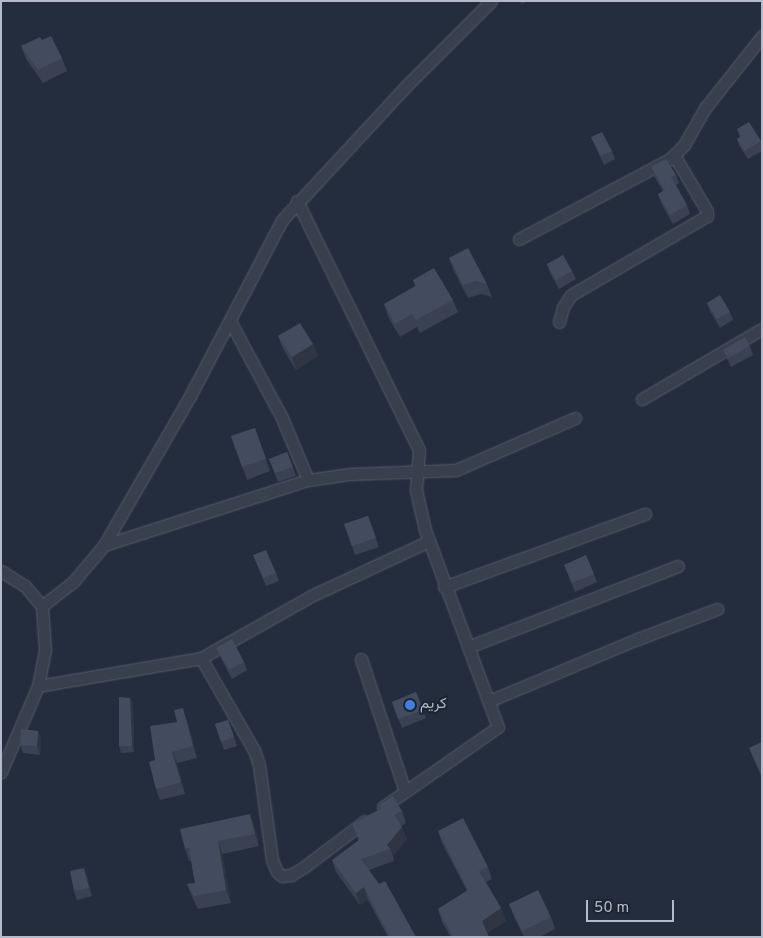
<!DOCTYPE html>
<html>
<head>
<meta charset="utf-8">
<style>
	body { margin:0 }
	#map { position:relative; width:763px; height:938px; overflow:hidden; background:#242d3d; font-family:Overpass,Vazirmatn,sans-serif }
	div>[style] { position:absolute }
	.roads { filter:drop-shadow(0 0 1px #565d6b) drop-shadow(0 0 1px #565d6b) }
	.minor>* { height:11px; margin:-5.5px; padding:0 5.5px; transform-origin:5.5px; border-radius:5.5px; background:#383f4d }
	.wall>* { inset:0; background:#3a4152 }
	.shaded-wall>* { inset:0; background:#2f3542 }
	.building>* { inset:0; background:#434c5f }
	.dots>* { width:14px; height:14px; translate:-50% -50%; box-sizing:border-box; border:2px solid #1d2432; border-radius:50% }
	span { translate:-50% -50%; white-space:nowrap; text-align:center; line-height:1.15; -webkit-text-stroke:4px #1d2432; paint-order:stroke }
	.poi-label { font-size:15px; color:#b4bac9 }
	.left { translate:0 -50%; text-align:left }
	.frame { position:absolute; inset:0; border:2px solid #b4bac9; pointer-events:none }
	.scale { position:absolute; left:586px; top:900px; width:88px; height:22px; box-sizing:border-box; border:2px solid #b4bac9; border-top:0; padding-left:6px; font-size:15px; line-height:18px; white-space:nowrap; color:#b4bac9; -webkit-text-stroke:4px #1d2432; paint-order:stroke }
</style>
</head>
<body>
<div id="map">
	<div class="roads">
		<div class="minor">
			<div style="left:297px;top:201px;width:277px;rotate:63.9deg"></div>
			<div style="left:419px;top:450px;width:40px;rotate:94.3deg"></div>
			<div style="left:416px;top:490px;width:41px;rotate:77.3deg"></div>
			<div style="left:425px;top:530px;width:210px;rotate:69.7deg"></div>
			<div style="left:498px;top:727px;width:140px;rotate:145.2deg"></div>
			<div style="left:519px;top:239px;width:171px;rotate:-27.9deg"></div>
			<div style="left:670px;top:159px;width:20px;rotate:-45deg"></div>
			<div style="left:684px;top:145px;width:43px;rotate:-60.4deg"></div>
			<div style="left:705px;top:108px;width:92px;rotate:-51.6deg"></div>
			<div style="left:230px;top:321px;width:110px;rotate:61.8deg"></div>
			<div style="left:282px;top:418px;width:67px;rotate:67.2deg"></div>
			<div style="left:308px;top:480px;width:41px;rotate:-8.3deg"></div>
			<div style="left:349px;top:474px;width:107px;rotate:-2.1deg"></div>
			<div style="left:456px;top:470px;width:130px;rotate:-23.6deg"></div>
			<div style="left:559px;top:322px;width:16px;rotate:-75deg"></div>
			<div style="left:563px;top:307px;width:14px;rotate:-56deg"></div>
			<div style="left:571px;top:295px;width:157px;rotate:-30.2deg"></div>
			<div style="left:707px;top:216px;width:5px;rotate:-90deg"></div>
			<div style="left:707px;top:211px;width:65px;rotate:-120.5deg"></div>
			<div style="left:642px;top:399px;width:139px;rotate:-30.3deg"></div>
			<div style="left:104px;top:545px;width:214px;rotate:-17.7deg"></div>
			<div style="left:1px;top:571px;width:28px;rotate:32deg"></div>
			<div style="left:25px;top:586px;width:26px;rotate:50deg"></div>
			<div style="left:42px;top:606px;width:44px;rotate:86.1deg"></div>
			<div style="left:45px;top:650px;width:37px;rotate:101deg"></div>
			<div style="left:38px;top:686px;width:94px;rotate:113.3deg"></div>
			<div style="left:444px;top:587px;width:214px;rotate:-20deg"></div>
			<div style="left:42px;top:606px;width:39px;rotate:-38deg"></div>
			<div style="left:73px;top:582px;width:48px;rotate:-50deg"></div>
			<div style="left:104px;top:545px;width:172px;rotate:-60deg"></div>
			<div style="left:190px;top:396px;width:199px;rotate:-62.4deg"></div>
			<div style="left:282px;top:220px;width:183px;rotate:-47.2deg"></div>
			<div style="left:406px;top:86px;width:120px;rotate:-45deg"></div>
			<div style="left:468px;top:647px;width:225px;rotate:-21.1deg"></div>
			<div style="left:201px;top:658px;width:106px;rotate:60.1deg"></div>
			<div style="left:254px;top:750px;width:16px;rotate:72deg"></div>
			<div style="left:259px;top:765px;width:96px;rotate:82.2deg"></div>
			<div style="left:272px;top:860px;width:13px;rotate:67deg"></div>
			<div style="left:277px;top:872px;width:6px;rotate:39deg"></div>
			<div style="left:282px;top:876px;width:9px;rotate:-6deg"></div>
			<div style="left:291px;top:875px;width:15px;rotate:-32deg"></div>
			<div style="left:304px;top:867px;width:76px;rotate:-37deg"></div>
			<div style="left:361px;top:659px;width:139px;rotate:71.6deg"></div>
			<div style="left:38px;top:686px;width:165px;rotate:-9.7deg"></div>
			<div style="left:201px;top:658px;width:126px;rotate:-29.4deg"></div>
			<div style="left:311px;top:596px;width:130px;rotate:-25deg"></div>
			<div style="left:489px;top:701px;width:158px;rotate:-22.7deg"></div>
			<div style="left:635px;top:640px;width:88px;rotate:-20.7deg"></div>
		</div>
	</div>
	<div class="wall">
		<div style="clip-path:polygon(520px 1px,529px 1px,521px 4px)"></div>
		<div style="clip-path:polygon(21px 46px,62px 58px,67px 71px,43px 83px,26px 59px)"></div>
		<div style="clip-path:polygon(737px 129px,761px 141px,762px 143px,762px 151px,748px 159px,740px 147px,737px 139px,740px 137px)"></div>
		<div style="clip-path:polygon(591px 137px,612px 151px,615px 159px,604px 165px,595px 146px)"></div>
		<div style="clip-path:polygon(651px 167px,676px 175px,679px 183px,676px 185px,687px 205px,690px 214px,673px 224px,661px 203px,658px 194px,663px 191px,654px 176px)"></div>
		<div style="clip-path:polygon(449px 258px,487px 284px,492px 297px,481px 294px,468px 298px,454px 271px)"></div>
		<div style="clip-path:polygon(547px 264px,572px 271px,576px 279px,559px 289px,550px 273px)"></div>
		<div style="clip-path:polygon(413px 280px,453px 300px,458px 312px,420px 333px,417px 327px,400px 337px,388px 317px,384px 304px,415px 286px)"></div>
		<div style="clip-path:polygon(707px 303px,730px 312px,733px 320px,720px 328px,710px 311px)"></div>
		<div style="clip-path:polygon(278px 336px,313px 344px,318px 356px,296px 370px,283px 349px)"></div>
		<div style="clip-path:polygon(750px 346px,753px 355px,731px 367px,723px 350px)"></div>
		<div style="clip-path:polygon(255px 428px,270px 471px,247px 480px,231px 436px)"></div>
		<div style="clip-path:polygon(287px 452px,296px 476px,278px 482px,269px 459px)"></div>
		<div style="clip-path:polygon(368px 516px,379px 547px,355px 555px,344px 524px)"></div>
		<div style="clip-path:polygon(253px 555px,276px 573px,279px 581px,266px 586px)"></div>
		<div style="clip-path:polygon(564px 565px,594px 574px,597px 582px,575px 592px)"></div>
		<div style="clip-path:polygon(216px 648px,244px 662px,247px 670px,232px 679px,220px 656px)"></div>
		<div style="clip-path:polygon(416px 692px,426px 718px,402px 728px,392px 702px)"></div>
		<div style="clip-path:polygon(130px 698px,133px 705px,134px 752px,121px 753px,119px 746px)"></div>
		<div style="clip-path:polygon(187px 720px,197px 758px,177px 763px,185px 794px,160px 800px,156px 789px,155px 760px,177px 722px)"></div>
		<div style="clip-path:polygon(228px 720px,237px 746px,224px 750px,215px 724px)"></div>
		<div style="clip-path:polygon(38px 731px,41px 739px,40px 755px,23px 753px,20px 745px)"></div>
		<div style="clip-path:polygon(762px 742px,762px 778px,754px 760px,749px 748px)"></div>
		<div style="clip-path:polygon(379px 805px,402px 811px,406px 823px,401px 826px,407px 839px,393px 856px,394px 861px,369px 870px,416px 937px,388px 937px,368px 900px,360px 905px,336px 872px,332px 860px,359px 841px,352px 824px,380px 809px)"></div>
		<div style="clip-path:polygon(255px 827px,259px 846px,222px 854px,231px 903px,198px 909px,192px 897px,187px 884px,195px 883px,191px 861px,189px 861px,185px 849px)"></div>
		<div style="clip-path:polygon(438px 831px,488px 867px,492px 879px,486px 882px,501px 908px,506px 921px,487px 933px,450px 936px,442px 922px,438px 909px,467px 891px,442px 843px)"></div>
		<div style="clip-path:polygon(87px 876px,92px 896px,77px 900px,74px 891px)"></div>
		<div style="clip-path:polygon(509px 904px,551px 917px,555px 929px,540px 937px,524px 937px,514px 917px)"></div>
	</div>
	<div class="shaded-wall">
		<div style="clip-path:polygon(313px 344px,318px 356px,296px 370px,292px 357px)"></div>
		<div style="clip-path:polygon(130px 698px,133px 705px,134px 752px,132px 746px)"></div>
		<div style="clip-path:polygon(183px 708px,187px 720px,197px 758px,193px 746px)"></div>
		<div style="clip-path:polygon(38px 731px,41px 739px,40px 755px,37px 746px)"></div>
		<div style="clip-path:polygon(172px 752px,177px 763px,185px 794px,181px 782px)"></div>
		<div style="clip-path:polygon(250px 814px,255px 827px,259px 846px,255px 834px)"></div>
		<div style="clip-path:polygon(402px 827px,407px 839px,393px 856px,390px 849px,387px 845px)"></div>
		<div style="clip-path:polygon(218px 841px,222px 854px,231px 903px,226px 890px)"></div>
		<div style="clip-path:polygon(84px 868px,87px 876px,92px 896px,89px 888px)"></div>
		<div style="clip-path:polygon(364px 887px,368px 900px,360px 905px,356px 893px)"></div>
		<div style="clip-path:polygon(501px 908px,506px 921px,486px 934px,482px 921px)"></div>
	</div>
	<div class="building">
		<div style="clip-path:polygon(51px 36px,62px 58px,38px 70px,21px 46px,40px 37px,42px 40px)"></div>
		<div style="clip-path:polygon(749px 122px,761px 141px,744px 151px,737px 139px,741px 136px,737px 129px)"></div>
		<div style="clip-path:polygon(602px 132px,612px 151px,601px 156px,591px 137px)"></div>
		<div style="clip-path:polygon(666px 159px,676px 175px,671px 177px,687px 205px,670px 215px,658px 194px,665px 190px,651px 167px)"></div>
		<div style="clip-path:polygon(468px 248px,487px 284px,476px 281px,463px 285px,449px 258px)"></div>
		<div style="clip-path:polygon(563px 255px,572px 271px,556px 280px,547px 264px)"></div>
		<div style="clip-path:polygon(434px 268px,453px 300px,416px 320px,412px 314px,395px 324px,384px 304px,416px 286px,413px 280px)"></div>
		<div style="clip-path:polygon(720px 295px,730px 312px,717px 319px,707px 303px)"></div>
		<div style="clip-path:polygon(300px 323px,313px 344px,292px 357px,278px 336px)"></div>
		<div style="clip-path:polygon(745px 337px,750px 346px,728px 358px,723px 350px)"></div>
		<div style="clip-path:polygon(255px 428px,266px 459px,242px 467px,231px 436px)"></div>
		<div style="clip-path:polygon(287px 452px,293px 467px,275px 473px,269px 459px)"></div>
		<div style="clip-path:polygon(368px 516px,376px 538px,352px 546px,344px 524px)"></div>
		<div style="clip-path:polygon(266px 550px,276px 573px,263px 578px,253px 555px)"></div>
		<div style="clip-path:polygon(586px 555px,594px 574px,572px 583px,564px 565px)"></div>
		<div style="clip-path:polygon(232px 639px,244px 662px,229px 670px,216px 648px)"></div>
		<div style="clip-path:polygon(416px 692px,423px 710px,398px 719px,392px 702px)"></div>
		<div style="clip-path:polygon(119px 697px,130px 698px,132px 746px,119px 746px)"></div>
		<div style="clip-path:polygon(183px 708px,193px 746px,172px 752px,181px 782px,156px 789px,149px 762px,155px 760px,150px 726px,177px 722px,174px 710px)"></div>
		<div style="clip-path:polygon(228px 720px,234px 737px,221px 742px,215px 724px)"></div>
		<div style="clip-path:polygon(21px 729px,38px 731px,37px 746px,20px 745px)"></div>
		<div style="clip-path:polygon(762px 742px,762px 773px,761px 773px,749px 748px)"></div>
		<div style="clip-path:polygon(393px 796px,402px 811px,394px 815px,402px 827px,387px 845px,390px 849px,361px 859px,379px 884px,385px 881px,416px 937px,390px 937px,364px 887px,356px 893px,332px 860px,359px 840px,352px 824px,381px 809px,379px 805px)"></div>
		<div style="clip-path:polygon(250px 814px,255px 834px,218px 841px,226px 890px,194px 896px,187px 884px,195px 883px,189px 848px,185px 849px,180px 829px)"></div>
		<div style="clip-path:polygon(463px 818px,488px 867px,479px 871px,501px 908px,482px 921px,489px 937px,449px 937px,452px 935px,438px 909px,468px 890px,438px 831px)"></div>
		<div style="clip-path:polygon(84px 868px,89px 888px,74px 891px,70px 871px)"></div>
		<div style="clip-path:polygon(538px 890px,551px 917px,522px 931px,509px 904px)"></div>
	</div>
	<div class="dots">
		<div style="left:410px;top:705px;background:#3f7fe0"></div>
	</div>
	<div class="poi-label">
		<span class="left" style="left:420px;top:705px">كريم</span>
	</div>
	<div class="frame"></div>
	<div class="scale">50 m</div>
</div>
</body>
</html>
